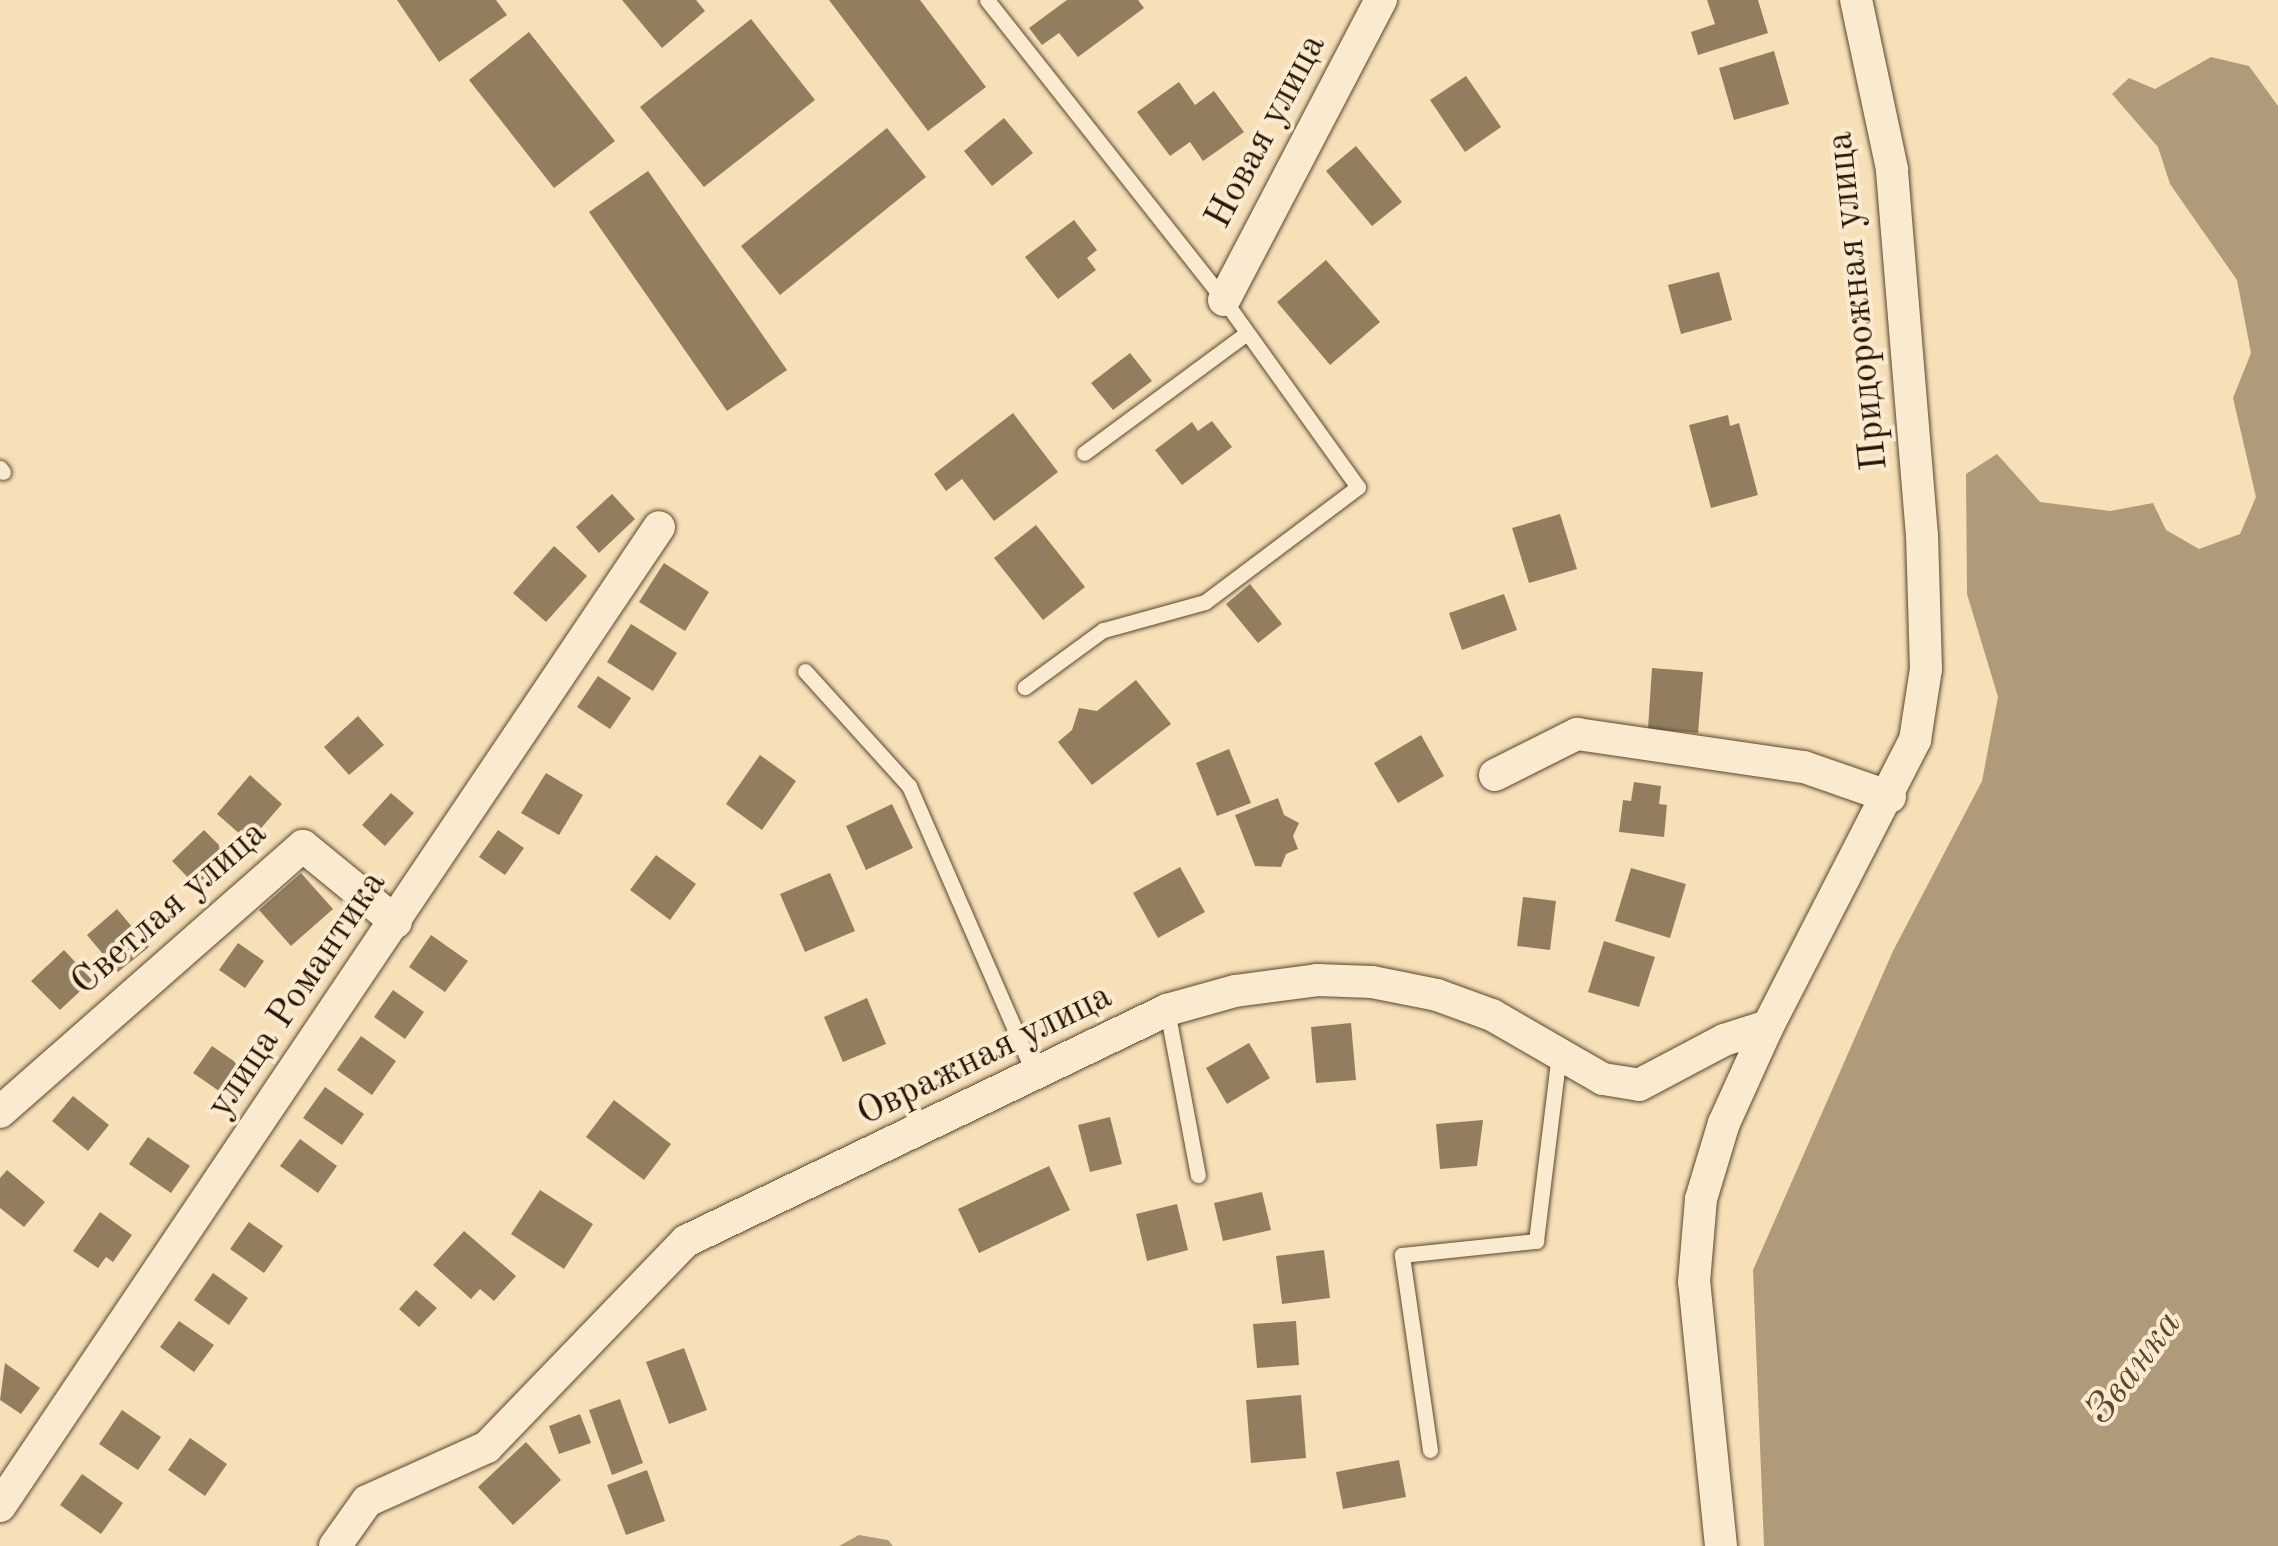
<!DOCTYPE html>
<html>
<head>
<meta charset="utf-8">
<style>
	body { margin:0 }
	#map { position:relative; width:2278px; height:1546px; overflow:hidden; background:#f7e0b7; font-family:"Old Standard TT",serif }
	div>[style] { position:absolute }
	.water>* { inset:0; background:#af9b79 }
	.building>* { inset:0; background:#927e5f }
	.roads { filter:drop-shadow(0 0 2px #59472e) drop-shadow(0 0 2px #59472e) }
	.service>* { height:15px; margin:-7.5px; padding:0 7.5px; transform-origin:7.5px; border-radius:7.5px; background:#faebd0 }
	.minor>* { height:32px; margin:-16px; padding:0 16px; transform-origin:16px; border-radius:16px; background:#faebd0 }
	span { translate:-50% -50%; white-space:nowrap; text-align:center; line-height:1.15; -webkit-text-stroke:8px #faebd0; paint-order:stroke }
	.street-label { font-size:38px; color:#241400 }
	.water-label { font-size:40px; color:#5c4a30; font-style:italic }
</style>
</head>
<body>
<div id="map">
	<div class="water">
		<div style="clip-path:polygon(2211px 57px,2249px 66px,2278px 106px,2278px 1546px,1764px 1546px,1753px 1270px,1893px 951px,1982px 781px,1998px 697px,1967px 594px,1966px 474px,1997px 454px,2040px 502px,2110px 511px,2153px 503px,2166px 530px,2199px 549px,2240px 534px,2256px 497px,2233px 398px,2251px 353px,2237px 280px,2170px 184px,2158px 147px,2112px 94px,2129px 78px,2155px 89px)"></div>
		<div style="clip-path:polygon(859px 1535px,888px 1540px,893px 1546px,839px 1546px)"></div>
	</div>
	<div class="building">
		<div style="clip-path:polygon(397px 0,496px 0,507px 15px,439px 62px)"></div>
		<div style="clip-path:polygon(622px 0,696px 0,705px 11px,662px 48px)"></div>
		<div style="clip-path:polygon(829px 0,920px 0,986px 87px,928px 131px)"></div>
		<div style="clip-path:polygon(1067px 0,1138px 0,1144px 8px,1078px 57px,1059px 33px,1042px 45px,1029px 28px)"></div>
		<div style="clip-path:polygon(1707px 0,1758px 0,1768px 33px,1698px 55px,1691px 32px,1715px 24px)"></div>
		<div style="clip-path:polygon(751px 19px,815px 100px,704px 187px,640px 107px)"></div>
		<div style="clip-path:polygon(529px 32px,615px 141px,554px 188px,469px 80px)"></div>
		<div style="clip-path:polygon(1774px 51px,1789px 104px,1734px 120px,1719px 68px)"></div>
		<div style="clip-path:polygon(1466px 76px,1501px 127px,1465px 152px,1430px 100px)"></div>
		<div style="clip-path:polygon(1179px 82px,1195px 105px,1214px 91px,1244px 132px,1203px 161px,1190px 142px,1170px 156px,1137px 112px)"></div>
		<div style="clip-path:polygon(1004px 118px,1033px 153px,992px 186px,964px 151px)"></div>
		<div style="clip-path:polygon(887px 128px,926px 177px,780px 295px,741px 246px)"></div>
		<div style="clip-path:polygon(1356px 146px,1402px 202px,1372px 226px,1326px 171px)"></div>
		<div style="clip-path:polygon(648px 171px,787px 370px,727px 411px,589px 212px)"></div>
		<div style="clip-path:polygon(1074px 220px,1097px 250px,1087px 258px,1096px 270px,1058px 299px,1025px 257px)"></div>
		<div style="clip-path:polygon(1326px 260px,1380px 322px,1330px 365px,1277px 302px)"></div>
		<div style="clip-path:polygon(1719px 272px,1732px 320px,1681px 334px,1668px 285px)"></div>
		<div style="clip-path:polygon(1130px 353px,1152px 381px,1113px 410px,1091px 383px)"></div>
		<div style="clip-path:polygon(1013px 413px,1058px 472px,994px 521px,962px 479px,946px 491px,934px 474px)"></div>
		<div style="clip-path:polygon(1728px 415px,1730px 426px,1739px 423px,1758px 495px,1711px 508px,1689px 425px)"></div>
		<div style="clip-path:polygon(1212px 421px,1232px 447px,1182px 485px,1155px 450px,1192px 422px,1198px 431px)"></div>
		<div style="clip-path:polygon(612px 494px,635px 519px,599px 553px,576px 527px)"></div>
		<div style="clip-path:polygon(1560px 514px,1577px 569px,1529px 583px,1512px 528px)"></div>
		<div style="clip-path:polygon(1036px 525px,1085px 587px,1043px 620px,994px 558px)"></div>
		<div style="clip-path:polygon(554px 546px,587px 576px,546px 622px,513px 593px)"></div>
		<div style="clip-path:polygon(664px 563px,709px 592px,685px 631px,639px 602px)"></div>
		<div style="clip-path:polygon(1250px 584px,1282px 624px,1258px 643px,1226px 604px)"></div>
		<div style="clip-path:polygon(1504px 594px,1517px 630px,1462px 650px,1449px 613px)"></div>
		<div style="clip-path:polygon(631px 624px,677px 653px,653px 691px,607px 662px)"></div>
		<div style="clip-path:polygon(1652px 668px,1703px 672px,1698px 733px,1648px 729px)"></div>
		<div style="clip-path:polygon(598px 676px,631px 698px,610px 729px,577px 707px)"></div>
		<div style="clip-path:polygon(1136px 680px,1171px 724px,1092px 785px,1058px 742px,1072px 730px,1079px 708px,1097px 711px)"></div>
		<div style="clip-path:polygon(358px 716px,384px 745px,349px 775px,324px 747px)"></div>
		<div style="clip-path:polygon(1421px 735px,1444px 776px,1398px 803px,1374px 763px)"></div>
		<div style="clip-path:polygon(1229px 749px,1251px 803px,1217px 816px,1196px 763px)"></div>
		<div style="clip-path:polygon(760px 755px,796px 781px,762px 830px,726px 804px)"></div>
		<div style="clip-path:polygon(546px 773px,583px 795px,559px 835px,521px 813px)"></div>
		<div style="clip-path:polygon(250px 775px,282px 804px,249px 842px,217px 814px)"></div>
		<div style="clip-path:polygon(1634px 782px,1661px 786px,1659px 804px,1667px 805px,1664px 837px,1619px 832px,1623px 800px,1631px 801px)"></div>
		<div style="clip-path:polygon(391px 793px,414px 813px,385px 846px,362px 825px)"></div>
		<div style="clip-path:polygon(1278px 798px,1284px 815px,1299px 823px,1293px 836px,1298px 849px,1286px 854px,1281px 867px,1255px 866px,1235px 815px)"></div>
		<div style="clip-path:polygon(892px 804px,913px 848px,866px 870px,846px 826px)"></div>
		<div style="clip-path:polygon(204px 830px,229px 855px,196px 886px,172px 861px)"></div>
		<div style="clip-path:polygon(498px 830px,524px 848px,505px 875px,479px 857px)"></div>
		<div style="clip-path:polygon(656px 855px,696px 884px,670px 920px,630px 890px)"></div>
		<div style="clip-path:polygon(1180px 867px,1205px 912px,1158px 938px,1133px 893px)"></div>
		<div style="clip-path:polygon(1631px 868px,1686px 884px,1670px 938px,1615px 921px)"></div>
		<div style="clip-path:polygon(301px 873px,333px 909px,291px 946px,259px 910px)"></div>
		<div style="clip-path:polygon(830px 873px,855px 931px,805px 952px,780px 894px)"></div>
		<div style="clip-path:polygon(1523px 897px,1556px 901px,1550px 950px,1517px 946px)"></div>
		<div style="clip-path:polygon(117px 909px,149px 947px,118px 972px,87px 935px)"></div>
		<div style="clip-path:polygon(431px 935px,468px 961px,445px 992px,409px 967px)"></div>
		<div style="clip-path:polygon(1604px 941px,1655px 957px,1639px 1007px,1588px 992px)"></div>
		<div style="clip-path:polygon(238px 943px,264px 961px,245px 988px,219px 970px)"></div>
		<div style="clip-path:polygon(64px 950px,92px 980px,60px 1010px,31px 981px)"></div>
		<div style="clip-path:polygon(393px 990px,424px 1012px,405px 1039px,374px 1017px)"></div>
		<div style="clip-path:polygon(867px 998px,886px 1044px,843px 1062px,824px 1017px)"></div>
		<div style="clip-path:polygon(1351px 1023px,1356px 1080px,1316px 1083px,1311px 1027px)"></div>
		<div style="clip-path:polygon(361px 1036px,396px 1061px,372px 1095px,337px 1070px)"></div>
		<div style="clip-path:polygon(1249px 1043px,1270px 1078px,1227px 1104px,1206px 1068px)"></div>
		<div style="clip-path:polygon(212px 1046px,238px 1064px,219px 1091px,193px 1073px)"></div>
		<div style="clip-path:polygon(325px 1087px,364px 1114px,342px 1145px,303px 1118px)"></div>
		<div style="clip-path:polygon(73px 1096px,109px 1125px,88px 1151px,52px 1121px)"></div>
		<div style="clip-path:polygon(614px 1100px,671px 1144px,644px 1180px,586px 1137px)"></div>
		<div style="clip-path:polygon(1110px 1117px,1122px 1164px,1090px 1172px,1078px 1125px)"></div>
		<div style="clip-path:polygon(1483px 1120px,1477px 1166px,1440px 1169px,1436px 1124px)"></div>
		<div style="clip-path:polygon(148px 1137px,190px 1166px,171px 1193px,129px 1164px)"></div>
		<div style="clip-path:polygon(300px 1139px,337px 1166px,318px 1193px,280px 1166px)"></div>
		<div style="clip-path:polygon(1049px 1166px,1070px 1210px,979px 1253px,958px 1209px)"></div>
		<div style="clip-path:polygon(7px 1170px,45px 1202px,24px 1227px,0 1208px,0 1178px)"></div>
		<div style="clip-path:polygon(540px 1190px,593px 1224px,564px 1269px,511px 1234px)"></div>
		<div style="clip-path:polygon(1262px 1192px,1271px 1230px,1223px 1241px,1214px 1203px)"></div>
		<div style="clip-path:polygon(1177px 1204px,1188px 1250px,1147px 1261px,1136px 1214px)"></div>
		<div style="clip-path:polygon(100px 1212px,132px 1235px,113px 1262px,106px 1257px,98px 1268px,73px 1251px)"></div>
		<div style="clip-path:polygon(249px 1222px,283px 1246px,264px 1273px,230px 1249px)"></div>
		<div style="clip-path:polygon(464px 1231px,516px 1276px,494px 1301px,480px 1289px,471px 1299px,433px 1265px)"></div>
		<div style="clip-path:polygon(1324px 1250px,1330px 1298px,1282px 1304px,1276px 1256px)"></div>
		<div style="clip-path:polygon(213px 1273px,248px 1298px,229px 1325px,194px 1300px)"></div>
		<div style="clip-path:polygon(416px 1290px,437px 1308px,419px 1327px,399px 1309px)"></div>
		<div style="clip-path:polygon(179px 1321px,214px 1345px,194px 1372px,160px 1347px)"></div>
		<div style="clip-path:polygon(1296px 1321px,1299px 1365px,1257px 1368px,1253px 1324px)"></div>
		<div style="clip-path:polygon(684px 1348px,707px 1410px,669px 1424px,646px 1362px)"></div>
		<div style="clip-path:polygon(5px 1363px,40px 1388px,21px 1414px,0 1400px)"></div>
		<div style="clip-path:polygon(1301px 1395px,1306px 1458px,1251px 1463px,1246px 1400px)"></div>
		<div style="clip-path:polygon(620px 1399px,643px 1463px,612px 1475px,589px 1410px)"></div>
		<div style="clip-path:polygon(122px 1410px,161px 1437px,138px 1470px,99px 1444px)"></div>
		<div style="clip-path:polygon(580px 1414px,591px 1443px,559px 1454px,549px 1426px)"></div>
		<div style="clip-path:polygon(190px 1438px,227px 1464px,205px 1496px,168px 1470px)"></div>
		<div style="clip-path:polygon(526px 1442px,561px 1480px,513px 1525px,478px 1487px)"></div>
		<div style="clip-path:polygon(1399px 1460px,1406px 1497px,1343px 1509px,1336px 1472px)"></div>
		<div style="clip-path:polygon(647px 1470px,665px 1521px,626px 1535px,607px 1485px)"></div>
		<div style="clip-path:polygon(82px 1474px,123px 1503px,101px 1534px,60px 1505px)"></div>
	</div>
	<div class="roads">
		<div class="service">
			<div style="left:987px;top:0;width:382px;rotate:51.7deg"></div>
			<div style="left:1224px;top:300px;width:230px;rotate:54.4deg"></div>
			<div style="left:1358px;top:487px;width:191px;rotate:143.1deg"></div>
			<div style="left:1205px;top:602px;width:106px;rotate:164.6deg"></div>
			<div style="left:1103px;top:630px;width:97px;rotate:143.8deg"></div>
			<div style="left:1084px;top:453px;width:202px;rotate:-36.4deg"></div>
			<div style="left:0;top:468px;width:5px;rotate:53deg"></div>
			<div style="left:805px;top:671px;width:155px;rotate:47.9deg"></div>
			<div style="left:909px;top:786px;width:314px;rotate:66.5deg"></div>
			<div style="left:1167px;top:1010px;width:168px;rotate:79.4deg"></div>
			<div style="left:1430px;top:1450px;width:197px;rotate:-98.2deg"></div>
			<div style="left:1402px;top:1255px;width:135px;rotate:-6deg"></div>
			<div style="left:1536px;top:1241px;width:188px;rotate:-83deg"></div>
		</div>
		<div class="minor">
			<div style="left:1224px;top:300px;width:339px;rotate:-62.4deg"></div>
			<div style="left:1495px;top:775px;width:92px;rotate:-26.6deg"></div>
			<div style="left:1577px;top:734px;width:229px;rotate:8.3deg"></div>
			<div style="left:1804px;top:767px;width:91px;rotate:19.2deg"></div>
			<div style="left:0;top:1112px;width:403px;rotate:-41.3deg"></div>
			<div style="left:303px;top:846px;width:120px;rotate:39.3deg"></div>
			<div style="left:0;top:1506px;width:1180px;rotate:-56.05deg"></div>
			<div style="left:335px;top:1546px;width:55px;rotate:-54.6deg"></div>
			<div style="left:367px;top:1501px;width:132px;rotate:-24.2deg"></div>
			<div style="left:487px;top:1447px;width:286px;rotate:-46deg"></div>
			<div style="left:686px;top:1241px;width:534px;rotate:-25.65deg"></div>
			<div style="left:1167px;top:1010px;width:71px;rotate:-15.6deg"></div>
			<div style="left:1235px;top:991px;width:83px;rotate:-7.6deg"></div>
			<div style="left:1317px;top:980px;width:55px;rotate:2.1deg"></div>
			<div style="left:1372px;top:982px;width:66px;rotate:11.3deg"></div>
			<div style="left:1437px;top:995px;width:59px;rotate:20deg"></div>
			<div style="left:1492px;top:1015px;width:128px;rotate:30deg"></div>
			<div style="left:1603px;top:1079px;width:36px;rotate:9deg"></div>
			<div style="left:1639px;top:1085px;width:96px;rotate:-27.9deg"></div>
			<div style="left:1724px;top:1040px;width:46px;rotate:-17.7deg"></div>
			<div style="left:1721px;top:1546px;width:265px;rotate:-95.8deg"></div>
			<div style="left:1694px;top:1282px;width:83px;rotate:-85.2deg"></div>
			<div style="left:1701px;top:1199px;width:79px;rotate:-73.2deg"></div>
			<div style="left:1724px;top:1123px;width:107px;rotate:-65.6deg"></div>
			<div style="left:1768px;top:1026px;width:322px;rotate:-62.8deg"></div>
			<div style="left:1915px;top:740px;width:72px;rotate:-81.2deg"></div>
			<div style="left:1926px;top:669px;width:133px;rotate:-91.7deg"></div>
			<div style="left:1922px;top:536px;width:368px;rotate:-94.7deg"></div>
			<div style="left:1892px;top:169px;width:173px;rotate:-102deg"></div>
		</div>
	</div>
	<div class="street-label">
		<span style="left:1267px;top:132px;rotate:-62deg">Новая улица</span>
		<span style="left:1859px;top:301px;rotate:-96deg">Придорожная улица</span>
		<span style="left:170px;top:909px;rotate:-41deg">Светлая улица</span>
		<span style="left:298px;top:995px;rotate:-56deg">улица Романтика</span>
		<span style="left:985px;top:1056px;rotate:-26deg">Овражная улица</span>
	</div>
	<div class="water-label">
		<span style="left:2135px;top:1368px;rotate:-53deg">Званка</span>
	</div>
</div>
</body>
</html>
